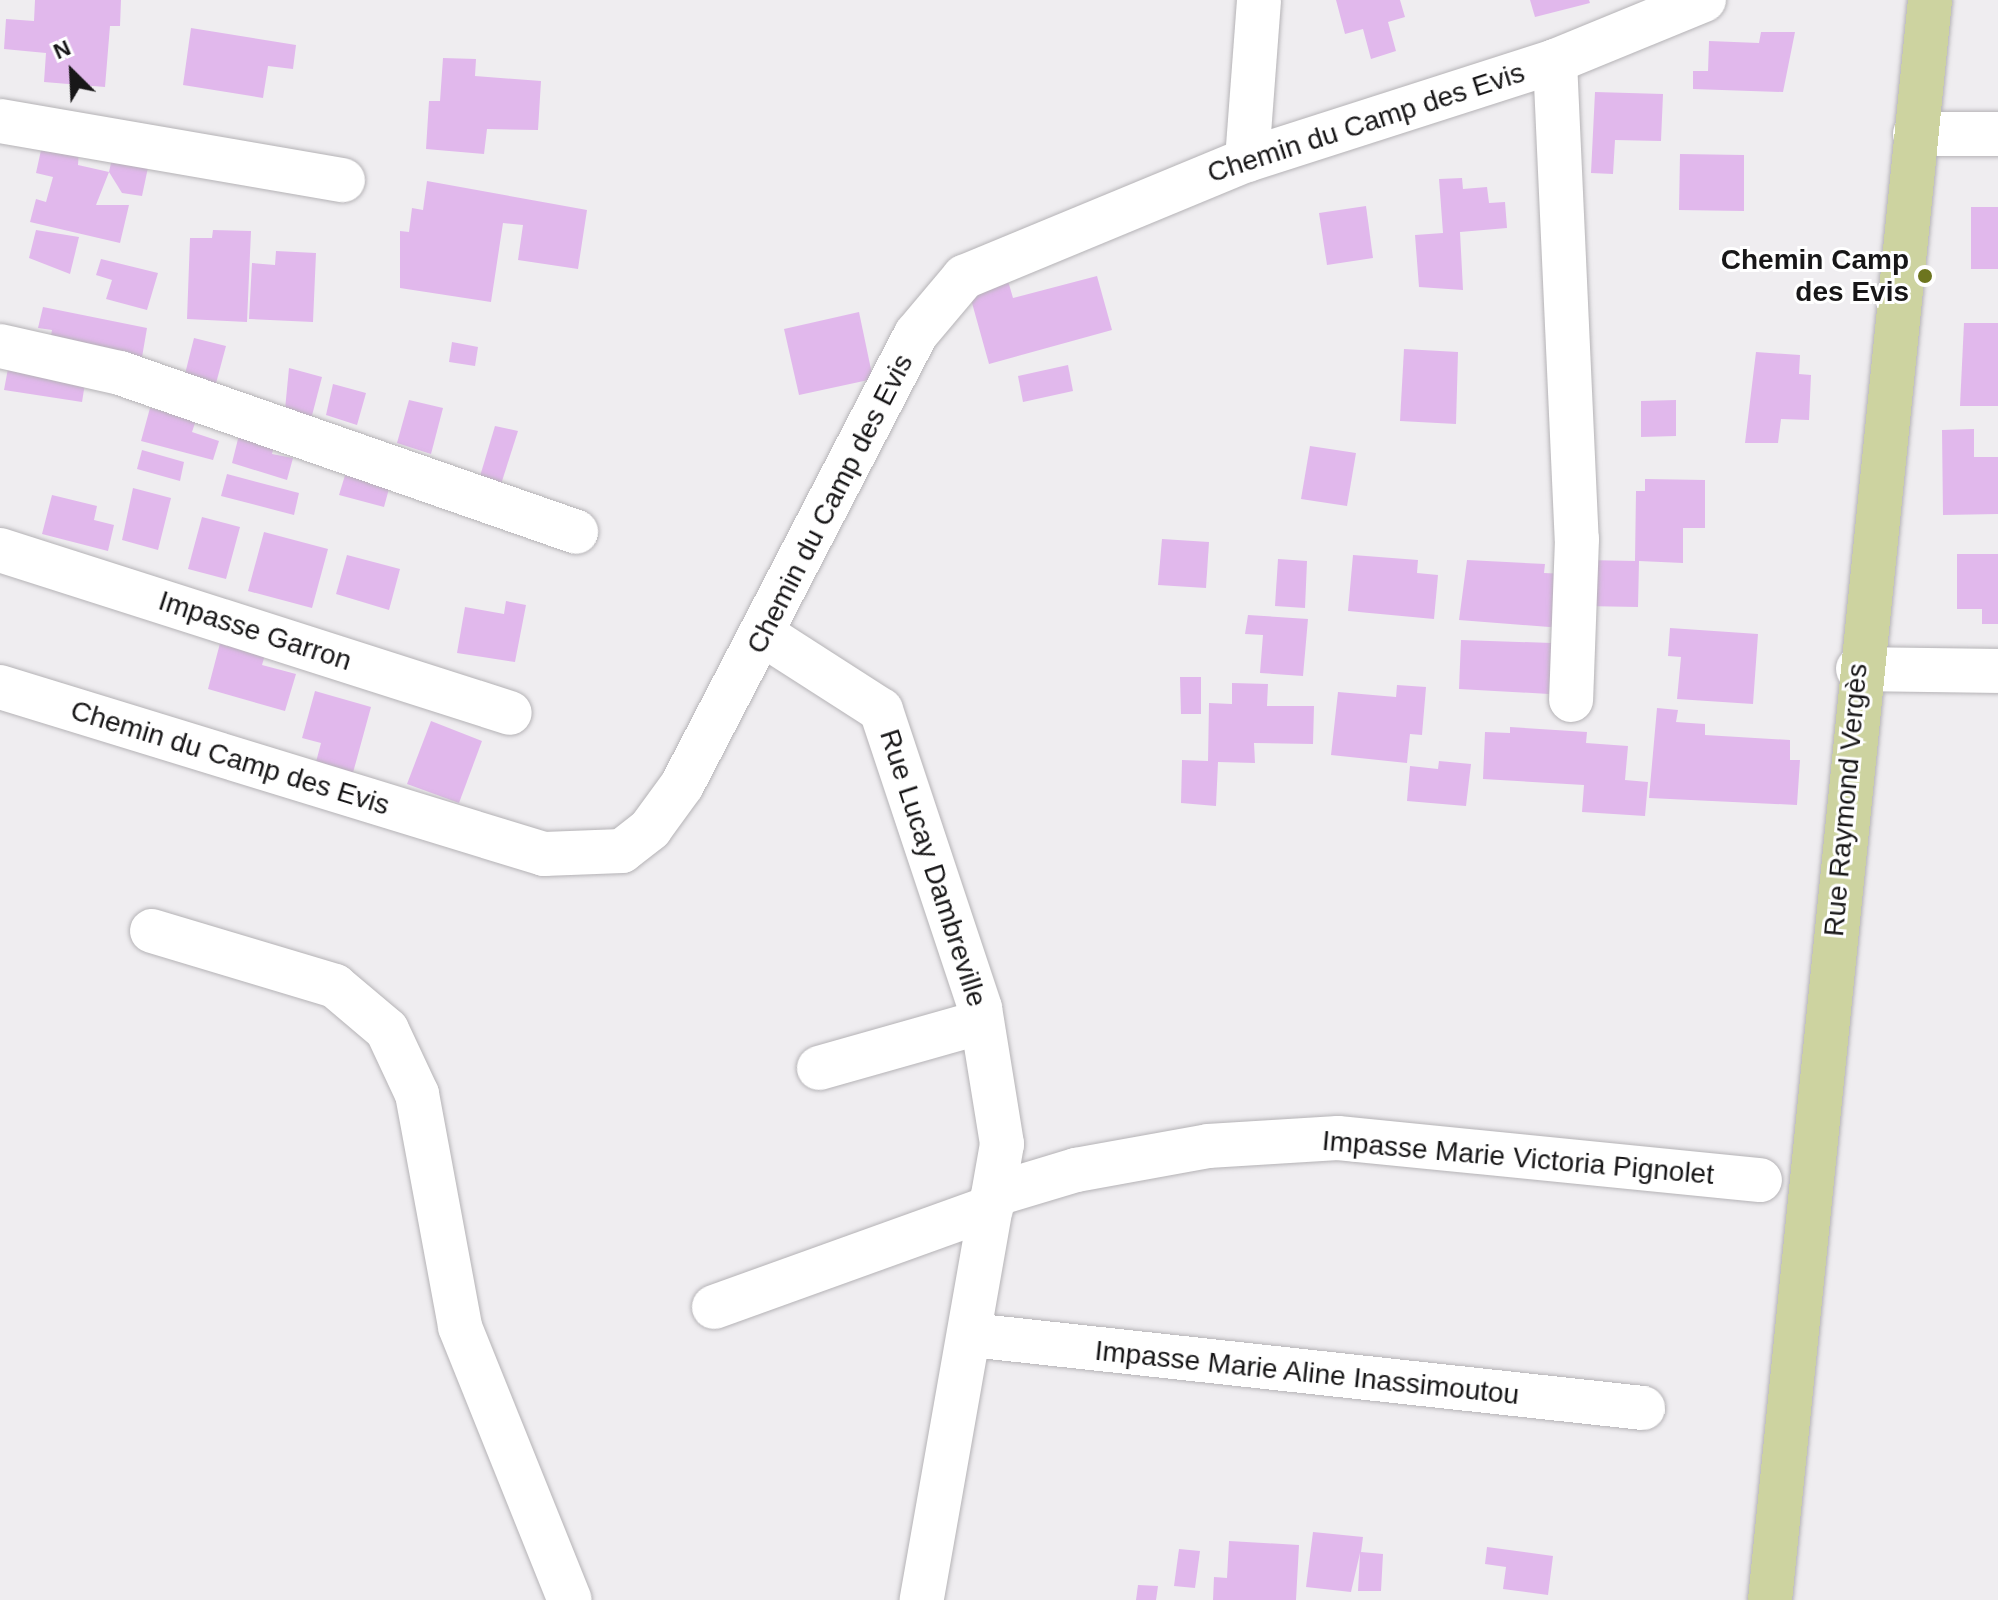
<!DOCTYPE html>
<html>
<head>
<meta charset="utf-8">
<style>
	body { margin:0 }
	#map { position:relative; width:1998px; height:1600px; overflow:hidden; background:#efedf0; font-family:Helvetica,sans-serif }
	div>[style] { position:absolute }
	.building>* { inset:0; background:#e1b8ec }
	.roads { filter:drop-shadow(0 0 2px #b5b3b6) drop-shadow(0 0 2px #b5b3b6) }
	.minor>* { height:44px; margin:-22px; padding:0 22px; transform-origin:22px; border-radius:22px; background:#fff }
	.major>* { height:44px; margin:-22px; padding:0 22px; transform-origin:22px; border-radius:22px; background:#cdd3a0 }
	.dots>* { width:22px; height:22px; translate:-50% -50%; box-sizing:border-box; border:4px solid #fff; border-radius:50% }
	span { translate:-50% -50%; white-space:nowrap; text-align:center; line-height:1.15; -webkit-text-stroke:6px #fff; paint-order:stroke }
	.street-label { font-size:28px; color:#181718 }
	.poi-label { font-size:28px; color:#181718; font-weight:700 }
	.right { translate:-100% -50%; text-align:right }
	.north { position:absolute; left:32px; top:32px; width:80px; height:80px; -webkit-text-stroke:6px #fff; paint-order:stroke; rotate:336deg; font-size:22px; font-weight:700; line-height:32px; text-align:center; color:#181718 }
	.north::after { content:''; display:block; margin:auto; width:28px; height:36px; background:#181718; clip-path:polygon(50% 0,100% 100%,50% 72%,0 100%) }
</style>
</head>
<body>
<div id="map">
	<div class="building">
		<div style="clip-path:polygon(35px 0,121px 0,120px 26px,110px 26px,105px 87px,44px 82px,46px 53px,4px 49px,6px 19px,34px 21px)"></div>
		<div style="clip-path:polygon(1336px 0,1400px 0,1405px 17px,1388px 22px,1396px 51px,1371px 59px,1363px 29px,1345px 34px)"></div>
		<div style="clip-path:polygon(1530px 0,1589px 0,1590px 3px,1535px 17px)"></div>
		<div style="clip-path:polygon(191px 28px,296px 45px,293px 69px,268px 66px,263px 98px,183px 85px)"></div>
		<div style="clip-path:polygon(1761px 32px,1795px 32px,1783px 92px,1693px 89px,1693px 71px,1708px 71px,1709px 41px,1759px 43px)"></div>
		<div style="clip-path:polygon(443px 58px,476px 59px,475px 76px,541px 81px,538px 130px,487px 129px,484px 154px,426px 149px,429px 101px,440px 101px)"></div>
		<div style="clip-path:polygon(1595px 92px,1663px 94px,1661px 141px,1615px 140px,1613px 174px,1591px 173px)"></div>
		<div style="clip-path:polygon(43px 141px,79px 149px,78px 165px,109px 172px,96px 205px,129px 205px,120px 243px,30px 222px,36px 199px,46px 202px,53px 177px,36px 173px)"></div>
		<div style="clip-path:polygon(115px 145px,151px 153px,142px 196px,122px 193px,109px 172px)"></div>
		<div style="clip-path:polygon(1680px 154px,1744px 155px,1744px 211px,1679px 210px)"></div>
		<div style="clip-path:polygon(1462px 178px,1463px 189px,1487px 187px,1489px 203px,1505px 202px,1507px 228px,1460px 232px,1463px 290px,1419px 287px,1415px 235px,1443px 233px,1439px 179px)"></div>
		<div style="clip-path:polygon(427px 181px,587px 210px,578px 269px,518px 260px,523px 225px,503px 223px,491px 302px,400px 288px,400px 231px,409px 232px,412px 208px,423px 210px)"></div>
		<div style="clip-path:polygon(1366px 206px,1373px 258px,1327px 265px,1319px 213px)"></div>
		<div style="clip-path:polygon(1971px 207px,1998px 207px,1998px 269px,1971px 269px)"></div>
		<div style="clip-path:polygon(36px 230px,79px 237px,70px 274px,29px 258px)"></div>
		<div style="clip-path:polygon(213px 230px,251px 231px,247px 322px,187px 319px,190px 238px,212px 238px)"></div>
		<div style="clip-path:polygon(276px 251px,316px 253px,313px 322px,249px 319px,252px 263px,275px 265px)"></div>
		<div style="clip-path:polygon(101px 259px,158px 273px,147px 310px,106px 299px,112px 280px,96px 275px)"></div>
		<div style="clip-path:polygon(1006px 274px,1013px 298px,1097px 276px,1112px 330px,989px 364px,967px 285px)"></div>
		<div style="clip-path:polygon(43px 307px,147px 328px,141px 363px,48px 352px,52px 330px,38px 328px)"></div>
		<div style="clip-path:polygon(859px 312px,873px 379px,799px 395px,784px 329px)"></div>
		<div style="clip-path:polygon(1964px 323px,1998px 323px,1998px 406px,1960px 406px)"></div>
		<div style="clip-path:polygon(194px 338px,226px 346px,215px 387px,184px 378px)"></div>
		<div style="clip-path:polygon(452px 342px,478px 347px,475px 366px,449px 362px)"></div>
		<div style="clip-path:polygon(1404px 349px,1458px 352px,1456px 424px,1400px 421px)"></div>
		<div style="clip-path:polygon(1756px 352px,1800px 355px,1799px 374px,1811px 375px,1809px 420px,1781px 419px,1778px 443px,1745px 443px)"></div>
		<div style="clip-path:polygon(10px 358px,87px 371px,82px 402px,4px 390px)"></div>
		<div style="clip-path:polygon(1068px 365px,1073px 391px,1023px 402px,1018px 376px)"></div>
		<div style="clip-path:polygon(289px 368px,322px 377px,309px 427px,284px 420px)"></div>
		<div style="clip-path:polygon(333px 384px,366px 393px,357px 425px,326px 415px)"></div>
		<div style="clip-path:polygon(409px 400px,443px 408px,431px 454px,397px 443px)"></div>
		<div style="clip-path:polygon(1676px 400px,1676px 436px,1641px 437px,1641px 401px)"></div>
		<div style="clip-path:polygon(150px 408px,196px 420px,192px 432px,219px 441px,213px 460px,141px 441px)"></div>
		<div style="clip-path:polygon(495px 426px,518px 431px,496px 500px,475px 493px)"></div>
		<div style="clip-path:polygon(1974px 429px,1974px 457px,1998px 457px,1998px 514px,1943px 515px,1942px 430px)"></div>
		<div style="clip-path:polygon(240px 431px,275px 442px,272px 454px,293px 458px,287px 480px,232px 463px)"></div>
		<div style="clip-path:polygon(1310px 446px,1356px 453px,1347px 506px,1301px 499px)"></div>
		<div style="clip-path:polygon(142px 450px,184px 462px,180px 481px,137px 469px)"></div>
		<div style="clip-path:polygon(346px 472px,390px 485px,384px 507px,339px 495px)"></div>
		<div style="clip-path:polygon(227px 474px,299px 493px,294px 515px,221px 496px)"></div>
		<div style="clip-path:polygon(1645px 479px,1705px 480px,1705px 528px,1683px 528px,1683px 563px,1639px 561px,1638px 607px,1584px 606px,1586px 560px,1635px 561px,1636px 491px,1645px 491px)"></div>
		<div style="clip-path:polygon(133px 488px,171px 498px,158px 550px,122px 540px)"></div>
		<div style="clip-path:polygon(52px 495px,97px 506px,94px 520px,114px 525px,108px 551px,42px 534px)"></div>
		<div style="clip-path:polygon(202px 517px,240px 527px,226px 579px,188px 569px)"></div>
		<div style="clip-path:polygon(264px 532px,328px 549px,312px 608px,248px 591px)"></div>
		<div style="clip-path:polygon(1162px 539px,1209px 542px,1206px 588px,1158px 585px)"></div>
		<div style="clip-path:polygon(1957px 554px,1998px 554px,1998px 624px,1982px 624px,1982px 609px,1957px 609px)"></div>
		<div style="clip-path:polygon(347px 555px,400px 569px,389px 610px,336px 594px)"></div>
		<div style="clip-path:polygon(1353px 555px,1418px 560px,1417px 573px,1438px 575px,1434px 619px,1348px 611px)"></div>
		<div style="clip-path:polygon(1278px 559px,1307px 561px,1305px 608px,1275px 606px)"></div>
		<div style="clip-path:polygon(1467px 560px,1545px 564px,1544px 573px,1567px 574px,1562px 628px,1459px 620px)"></div>
		<div style="clip-path:polygon(506px 601px,526px 605px,515px 662px,457px 653px,465px 607px,504px 614px)"></div>
		<div style="clip-path:polygon(1248px 615px,1308px 619px,1303px 676px,1260px 673px,1263px 635px,1245px 634px)"></div>
		<div style="clip-path:polygon(224px 628px,269px 641px,262px 665px,296px 674px,285px 711px,208px 689px)"></div>
		<div style="clip-path:polygon(1670px 628px,1758px 634px,1753px 704px,1677px 699px,1681px 657px,1668px 656px)"></div>
		<div style="clip-path:polygon(1461px 640px,1552px 643px,1549px 694px,1459px 689px)"></div>
		<div style="clip-path:polygon(1180px 677px,1201px 677px,1201px 714px,1181px 714px)"></div>
		<div style="clip-path:polygon(1232px 683px,1268px 684px,1267px 706px,1314px 706px,1313px 744px,1254px 743px,1255px 763px,1218px 762px,1216px 806px,1181px 803px,1182px 760px,1208px 761px,1209px 703px,1232px 704px)"></div>
		<div style="clip-path:polygon(1397px 685px,1426px 687px,1422px 735px,1410px 734px,1407px 763px,1331px 755px,1338px 692px,1396px 697px)"></div>
		<div style="clip-path:polygon(315px 691px,371px 707px,348px 791px,311px 781px,321px 743px,302px 738px)"></div>
		<div style="clip-path:polygon(1657px 708px,1678px 710px,1676px 722px,1705px 724px,1705px 735px,1790px 740px,1790px 760px,1800px 760px,1797px 805px,1649px 798px)"></div>
		<div style="clip-path:polygon(431px 721px,482px 741px,459px 803px,407px 784px)"></div>
		<div style="clip-path:polygon(1510px 727px,1587px 732px,1586px 743px,1628px 746px,1625px 780px,1648px 782px,1645px 816px,1582px 812px,1584px 785px,1483px 779px,1485px 732px,1510px 733px)"></div>
		<div style="clip-path:polygon(1439px 761px,1471px 764px,1466px 806px,1407px 801px,1410px 766px,1438px 769px)"></div>
		<div style="clip-path:polygon(1313px 1532px,1363px 1537px,1361px 1552px,1383px 1554px,1381px 1591px,1358px 1591px,1360px 1553px,1351px 1592px,1306px 1587px)"></div>
		<div style="clip-path:polygon(1229px 1541px,1299px 1545px,1296px 1600px,1213px 1600px,1214px 1577px,1227px 1578px)"></div>
		<div style="clip-path:polygon(1487px 1547px,1553px 1556px,1548px 1595px,1503px 1589px,1506px 1567px,1485px 1564px)"></div>
		<div style="clip-path:polygon(1179px 1549px,1200px 1551px,1195px 1588px,1174px 1586px)"></div>
		<div style="clip-path:polygon(1138px 1585px,1158px 1586px,1156px 1600px,1136px 1600px)"></div>
	</div>
	<div class="roads">
		<div class="minor">
			<div style="left:1555px;top:61px;width:479px;rotate:87.4deg"></div>
			<div style="left:1577px;top:539px;width:161px;rotate:92.1deg"></div>
			<div style="left:0;top:121px;width:348px;rotate:9.8deg"></div>
			<div style="left:1915px;top:134px;width:83px"></div>
			<div style="left:1247px;top:160px;width:160px;rotate:-85.7deg"></div>
			<div style="left:0;top:346px;width:123px;rotate:12.7deg"></div>
			<div style="left:120px;top:373px;width:483px;rotate:19.2deg"></div>
			<div style="left:0;top:550px;width:535px;rotate:17.72deg"></div>
			<div style="left:764px;top:635px;width:139px;rotate:32.7deg"></div>
			<div style="left:881px;top:710px;width:314px;rotate:71.6deg"></div>
			<div style="left:980px;top:1008px;width:138px;rotate:80.8deg"></div>
			<div style="left:1002px;top:1144px;width:463px;rotate:100deg"></div>
			<div style="left:1858px;top:669px;width:140px;rotate:0.8deg"></div>
			<div style="left:0;top:687px;width:569px;rotate:17.07deg"></div>
			<div style="left:544px;top:854px;width:78px;rotate:-2.2deg"></div>
			<div style="left:622px;top:851px;width:36px;rotate:-38deg"></div>
			<div style="left:650px;top:829px;width:54px;rotate:-54deg"></div>
			<div style="left:682px;top:785px;width:508px;rotate:-62.58deg"></div>
			<div style="left:916px;top:334px;width:75px;rotate:-49.9deg"></div>
			<div style="left:964px;top:277px;width:306px;rotate:-22.5deg"></div>
			<div style="left:1247px;top:160px;width:324px;rotate:-17.8deg"></div>
			<div style="left:1555px;top:61px;width:161px;rotate:-22.3deg"></div>
			<div style="left:152px;top:931px;width:191px;rotate:16.7deg"></div>
			<div style="left:335px;top:986px;width:68px;rotate:40.2deg"></div>
			<div style="left:387px;top:1030px;width:71px;rotate:64.9deg"></div>
			<div style="left:417px;top:1094px;width:237px;rotate:79.5deg"></div>
			<div style="left:460px;top:1327px;width:294px;rotate:68.1deg"></div>
			<div style="left:819px;top:1068px;width:169px;rotate:-15.8deg"></div>
			<div style="left:993px;top:1195px;width:87px;rotate:-16.8deg"></div>
			<div style="left:1076px;top:1170px;width:134px;rotate:-10.3deg"></div>
			<div style="left:1208px;top:1146px;width:130px;rotate:-3.5deg"></div>
			<div style="left:1338px;top:1138px;width:424px;rotate:5.7deg"></div>
			<div style="left:714px;top:1307px;width:295px;rotate:-19.8deg"></div>
			<div style="left:971px;top:1335px;width:676px;rotate:6.2deg"></div>
		</div>
		<div class="major">
			<div style="left:1770px;top:1600px;width:1608px;rotate:-84.29deg"></div>
		</div>
	</div>
	<div class="dots">
		<div style="left:1925px;top:276px;background:#6d751f"></div>
	</div>
	<div class="street-label">
		<span style="left:1366px;top:123px;rotate:-18deg">Chemin du Camp des Evis</span>
		<span style="left:830px;top:504px;rotate:-63deg">Chemin du Camp des Evis</span>
		<span style="left:255px;top:631px;rotate:18deg">Impasse Garron</span>
		<span style="left:230px;top:758px;rotate:17deg">Chemin du Camp des Evis</span>
		<span style="left:1846px;top:800px;rotate:-85deg">Rue Raymond Vergès</span>
		<span style="left:933px;top:868px;rotate:72deg">Rue Lucay Dambreville</span>
		<span style="left:1518px;top:1158px;rotate:5deg">Impasse Marie Victoria Pignolet</span>
		<span style="left:1307px;top:1373px;rotate:6deg">Impasse Marie Aline Inassimoutou</span>
	</div>
	<div class="poi-label">
		<span class="right" style="left:1909px;top:276px">Chemin Camp<br>des Evis</span>
	</div>
	<div class="north">N</div>
</div>
</body>
</html>
